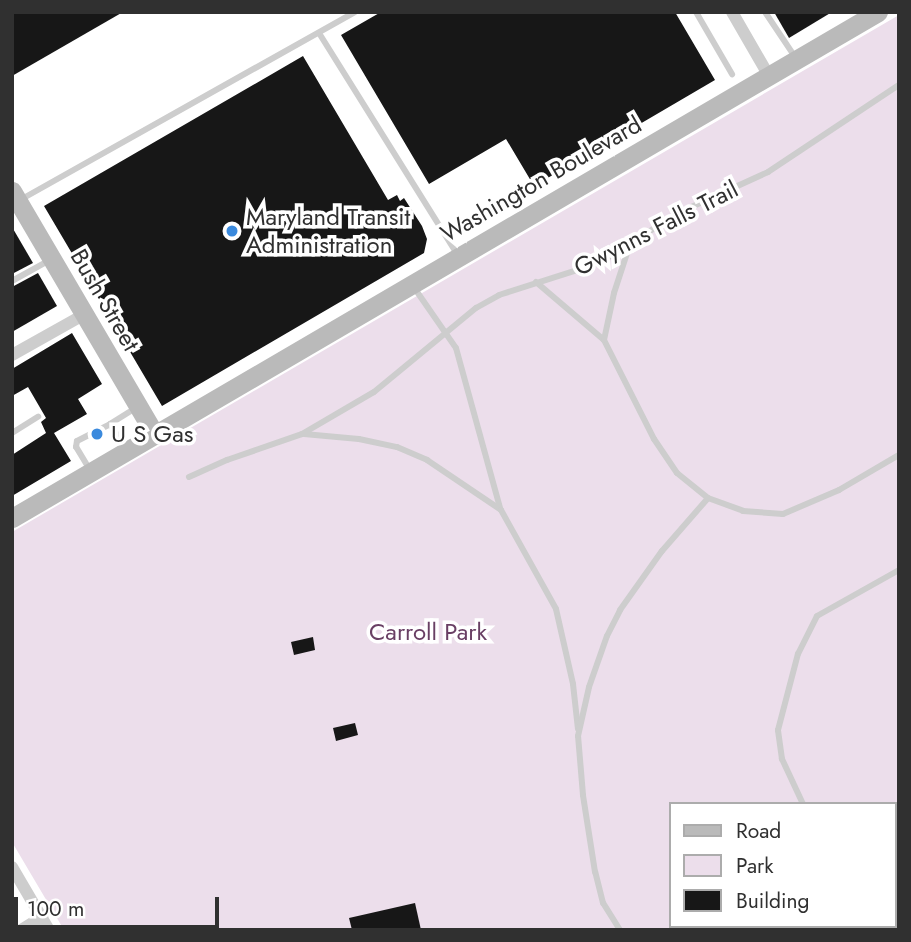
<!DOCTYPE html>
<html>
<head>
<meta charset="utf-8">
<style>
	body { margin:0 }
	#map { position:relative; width:911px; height:942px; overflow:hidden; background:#fff; font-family:Jost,sans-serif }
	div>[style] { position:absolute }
	.green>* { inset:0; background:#ecdeeb }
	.building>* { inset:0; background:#171717 }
	.lane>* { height:6px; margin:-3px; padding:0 3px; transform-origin:3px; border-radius:3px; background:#cdcdcd }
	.street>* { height:12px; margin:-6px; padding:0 6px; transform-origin:6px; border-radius:6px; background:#cdcdcd }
	.secondary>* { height:19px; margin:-9.5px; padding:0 9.5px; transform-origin:9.5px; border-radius:9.5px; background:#bababa }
	.dots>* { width:19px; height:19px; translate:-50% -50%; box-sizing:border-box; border:4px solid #fff; border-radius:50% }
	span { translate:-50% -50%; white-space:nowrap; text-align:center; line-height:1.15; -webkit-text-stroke:7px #fff; paint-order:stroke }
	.street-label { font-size:24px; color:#303030 }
	.poi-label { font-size:24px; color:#303030 }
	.left { translate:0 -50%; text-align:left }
	.park-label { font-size:24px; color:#693f64 }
	.frame { position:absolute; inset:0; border:14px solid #303030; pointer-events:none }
	.legend { position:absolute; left:669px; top:802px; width:228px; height:126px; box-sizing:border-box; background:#fff; border:2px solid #acacac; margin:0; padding:9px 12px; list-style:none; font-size:21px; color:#303030 }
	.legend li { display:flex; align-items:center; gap:14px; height:35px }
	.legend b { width:35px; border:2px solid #acacac }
	.scale { position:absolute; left:14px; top:897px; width:205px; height:32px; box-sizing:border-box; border:4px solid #303030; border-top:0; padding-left:9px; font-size:21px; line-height:24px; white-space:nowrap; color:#303030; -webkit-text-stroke:5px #fff; paint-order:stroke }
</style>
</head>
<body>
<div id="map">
	<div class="green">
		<div style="clip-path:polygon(evenodd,899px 15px,899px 930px,64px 930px,12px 842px,12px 532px,899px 15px,671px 804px,895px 804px,895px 926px,671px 926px,671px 804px)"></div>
	</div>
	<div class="building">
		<div style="clip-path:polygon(12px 12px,123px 12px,12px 76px)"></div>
		<div style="clip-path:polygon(381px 12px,675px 12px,715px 80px,534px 186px,506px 139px,429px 184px,341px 35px)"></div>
		<div style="clip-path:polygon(774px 12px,832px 12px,789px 38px)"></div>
		<div style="clip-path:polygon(303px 56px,388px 200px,397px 195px,400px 201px,404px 198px,422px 226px,427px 239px,424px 253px,162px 406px,44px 206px)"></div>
		<div style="clip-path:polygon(12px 227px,33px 263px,12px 274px)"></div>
		<div style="clip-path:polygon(38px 273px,57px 306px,12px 332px,12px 287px)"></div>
		<div style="clip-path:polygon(72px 333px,102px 384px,78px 399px,87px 414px,54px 433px,71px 461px,12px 496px,12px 455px,46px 433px,41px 422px,46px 418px,28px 387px,12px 396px,12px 369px)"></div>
		<div style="clip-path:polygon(313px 637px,315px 650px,294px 655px,291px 642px)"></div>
		<div style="clip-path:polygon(355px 723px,358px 735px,336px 741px,333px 728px)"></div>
		<div style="clip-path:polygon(415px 903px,421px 930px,352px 930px,349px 918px)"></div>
	</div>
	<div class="lane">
		<div style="left:696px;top:12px;width:72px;rotate:59.9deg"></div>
		<div style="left:765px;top:12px;width:54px;rotate:56.3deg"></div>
		<div style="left:319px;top:33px;width:261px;rotate:58deg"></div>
		<div style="left:20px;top:200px;width:384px;rotate:-29.3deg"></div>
		<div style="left:12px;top:281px;width:43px;rotate:-28.9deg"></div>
		<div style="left:536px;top:282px;width:89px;rotate:40.5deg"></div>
		<div style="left:604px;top:340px;width:111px;rotate:63.2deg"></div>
		<div style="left:654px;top:439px;width:41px;rotate:55.9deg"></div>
		<div style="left:677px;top:473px;width:40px;rotate:39deg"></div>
		<div style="left:708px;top:498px;width:37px;rotate:20deg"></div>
		<div style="left:743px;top:511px;width:40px;rotate:4.3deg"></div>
		<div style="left:783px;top:514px;width:61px;rotate:-23.2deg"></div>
		<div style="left:839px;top:490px;width:69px;rotate:-30.3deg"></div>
		<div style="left:413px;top:286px;width:75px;rotate:55.3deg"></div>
		<div style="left:456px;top:348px;width:166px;rotate:74.6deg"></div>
		<div style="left:604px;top:340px;width:48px;rotate:-78deg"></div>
		<div style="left:614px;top:293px;width:52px;rotate:-71.9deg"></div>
		<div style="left:110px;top:424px;width:32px;rotate:-32deg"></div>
		<div style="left:12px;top:433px;width:31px;rotate:-32deg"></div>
		<div style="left:304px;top:434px;width:55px;rotate:5.2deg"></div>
		<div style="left:359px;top:439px;width:39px;rotate:12deg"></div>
		<div style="left:397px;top:447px;width:33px;rotate:23deg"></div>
		<div style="left:427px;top:460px;width:89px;rotate:34deg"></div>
		<div style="left:501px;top:510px;width:113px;rotate:60.9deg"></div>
		<div style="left:556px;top:609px;width:77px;rotate:77.2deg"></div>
		<div style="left:573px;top:684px;width:45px;rotate:83.7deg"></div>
		<div style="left:90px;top:470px;width:27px;rotate:-121deg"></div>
		<div style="left:76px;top:447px;width:6px;rotate:-81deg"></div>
		<div style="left:77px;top:441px;width:37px;rotate:-27deg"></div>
		<div style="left:110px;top:424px;width:30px;rotate:57deg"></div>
		<div style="left:189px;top:477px;width:42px;rotate:-24.1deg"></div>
		<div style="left:227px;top:460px;width:79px;rotate:-19.1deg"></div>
		<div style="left:302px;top:434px;width:83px;rotate:-30.3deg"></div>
		<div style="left:374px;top:392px;width:132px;rotate:-39.5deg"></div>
		<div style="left:476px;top:308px;width:26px;rotate:-29deg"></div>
		<div style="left:499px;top:295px;width:99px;rotate:-17.7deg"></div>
		<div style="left:593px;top:265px;width:25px;rotate:-27deg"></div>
		<div style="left:615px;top:254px;width:73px;rotate:-33.3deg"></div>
		<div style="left:676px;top:214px;width:101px;rotate:-24.5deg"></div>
		<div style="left:768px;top:172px;width:157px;rotate:-33.6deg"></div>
		<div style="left:803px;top:804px;width:50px;rotate:-115deg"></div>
		<div style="left:782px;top:759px;width:29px;rotate:-98deg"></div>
		<div style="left:778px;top:730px;width:79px;rotate:-75.3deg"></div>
		<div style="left:798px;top:654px;width:42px;rotate:-63.4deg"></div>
		<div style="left:817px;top:616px;width:94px;rotate:-29.3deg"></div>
		<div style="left:895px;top:915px;width:4px;rotate:27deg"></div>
		<div style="left:620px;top:930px;width:32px;rotate:-122deg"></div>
		<div style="left:603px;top:903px;width:32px;rotate:-104deg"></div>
		<div style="left:595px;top:872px;width:78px;rotate:-98.9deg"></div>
		<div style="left:583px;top:795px;width:59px;rotate:-94.8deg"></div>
		<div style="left:578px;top:736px;width:50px;rotate:-77.3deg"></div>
		<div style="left:589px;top:687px;width:54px;rotate:-70.6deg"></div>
		<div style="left:607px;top:636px;width:29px;rotate:-63deg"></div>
		<div style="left:620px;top:610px;width:72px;rotate:-54.6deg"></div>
		<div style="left:662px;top:551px;width:70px;rotate:-49deg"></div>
		<div style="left:868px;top:930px;width:9px;rotate:-27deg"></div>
	</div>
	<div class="street">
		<div style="left:732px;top:12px;width:74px;rotate:60deg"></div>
		<div style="left:12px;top:355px;width:84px;rotate:-29.3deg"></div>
		<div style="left:12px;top:867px;width:73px;rotate:59.6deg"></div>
		<div style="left:21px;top:930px;width:25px;rotate:-32deg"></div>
	</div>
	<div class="secondary">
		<div style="left:12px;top:191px;width:283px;rotate:59.6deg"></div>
		<div style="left:12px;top:518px;width:1003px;rotate:-30.3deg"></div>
	</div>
	<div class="dots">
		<div style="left:232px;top:231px;background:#3b8add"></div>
		<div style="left:97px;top:434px;background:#3b8add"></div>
	</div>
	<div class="street-label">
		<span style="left:541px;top:179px;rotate:-30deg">Washington Boulevard</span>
		<span style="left:656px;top:228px;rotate:-27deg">Gwynns Falls Trail</span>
		<span style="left:105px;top:300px;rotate:60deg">Bush Street</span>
	</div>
	<div class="poi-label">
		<span class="left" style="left:246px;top:231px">Maryland Transit<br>Administration</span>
		<span class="left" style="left:111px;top:434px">U S Gas</span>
	</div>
	<div class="park-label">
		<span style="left:428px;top:632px">Carroll Park</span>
	</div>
	<div class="frame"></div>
	<ul class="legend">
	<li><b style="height:9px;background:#bababa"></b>Road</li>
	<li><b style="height:19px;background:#ecdeeb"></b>Park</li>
	<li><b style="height:19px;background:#171717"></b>Building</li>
	</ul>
	<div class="scale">100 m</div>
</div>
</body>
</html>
